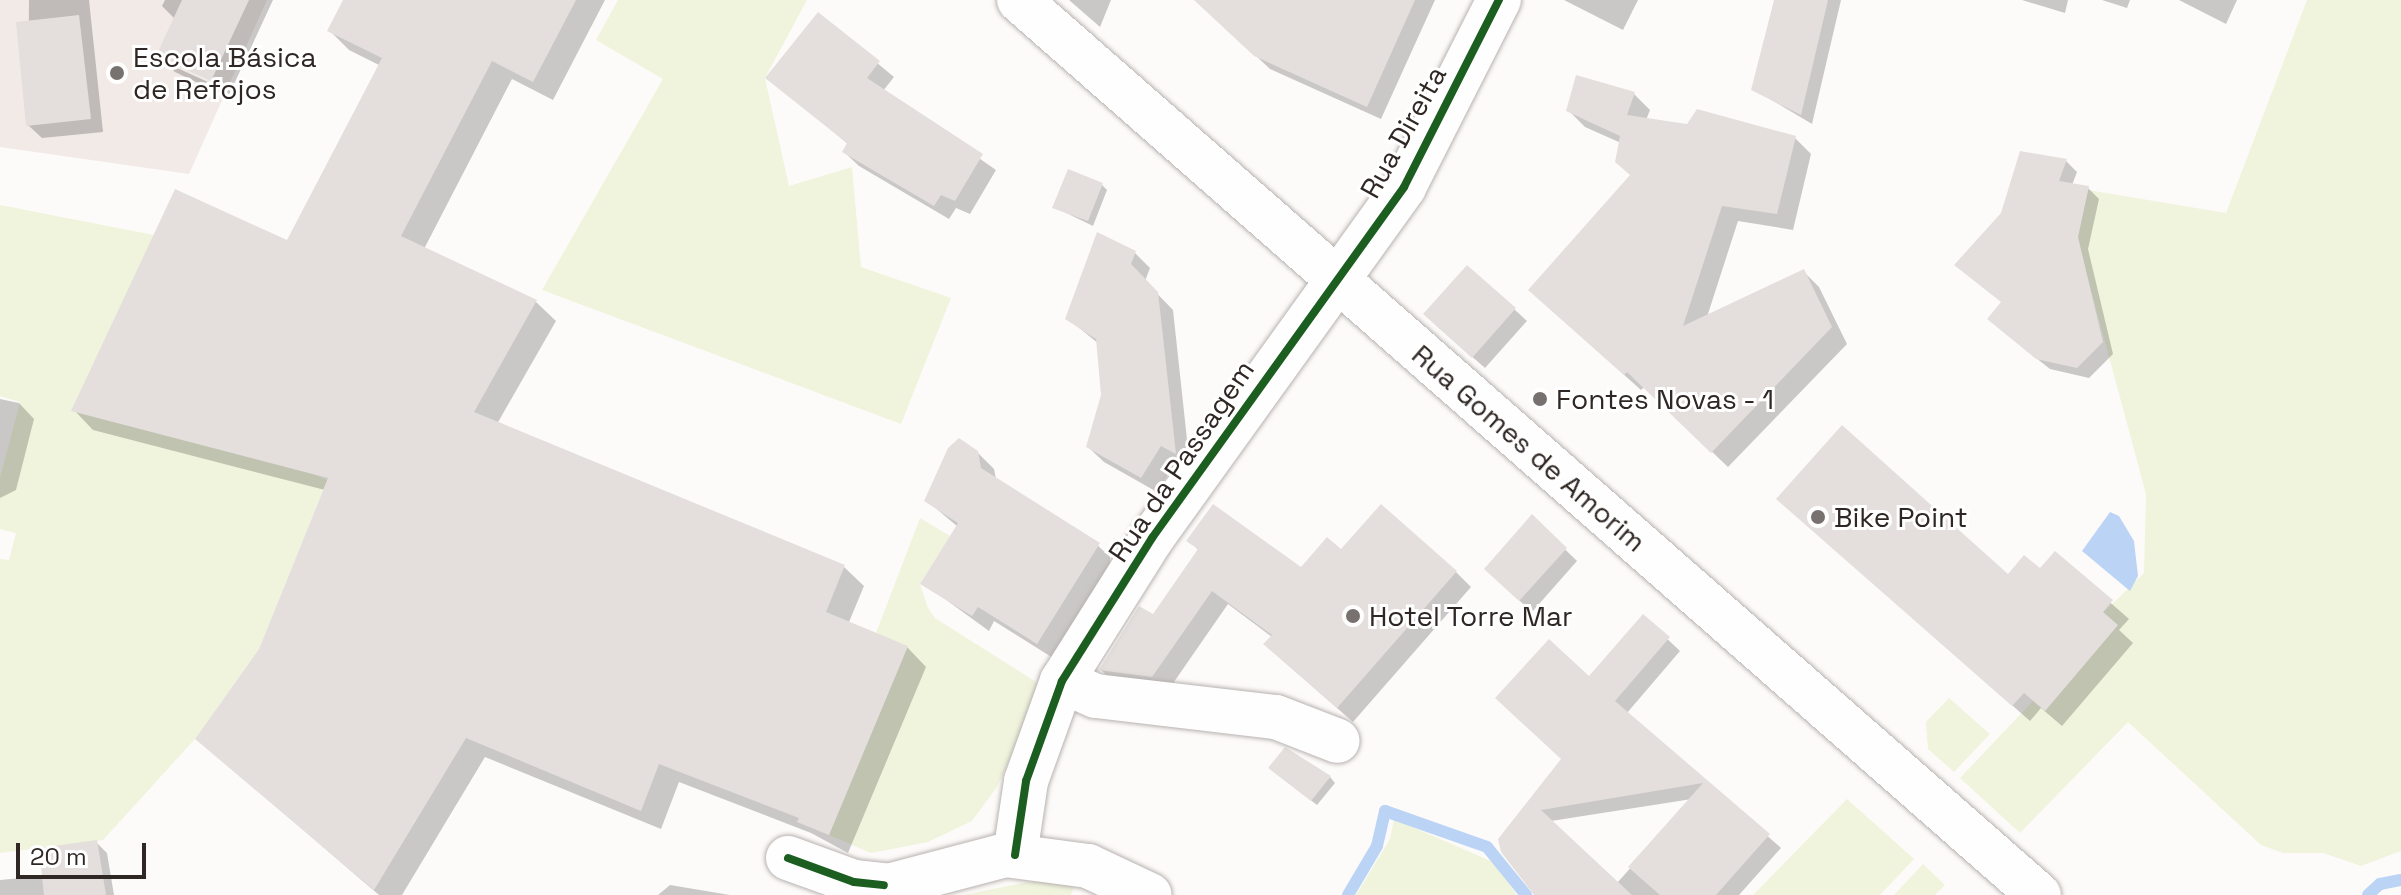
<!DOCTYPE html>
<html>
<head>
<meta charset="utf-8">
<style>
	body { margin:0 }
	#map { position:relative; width:2401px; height:895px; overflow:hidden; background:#fdfbf9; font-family:"Space Grotesk",sans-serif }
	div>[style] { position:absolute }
	.built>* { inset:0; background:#f1eae6 }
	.green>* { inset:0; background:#f0f4dc }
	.water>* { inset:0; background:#bbd4f6 }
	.shadow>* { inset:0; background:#0003 }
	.stream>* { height:12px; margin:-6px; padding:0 6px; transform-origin:6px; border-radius:6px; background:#bbd4f6 }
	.building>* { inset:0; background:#e4dfdc }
	.roads { filter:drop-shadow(0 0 2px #b7b2b0) drop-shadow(0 0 2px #b7b2b0) }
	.minor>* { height:44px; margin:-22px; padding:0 22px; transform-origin:22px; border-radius:22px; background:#fffefe }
	.major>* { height:44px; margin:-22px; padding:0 22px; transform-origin:22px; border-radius:22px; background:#fffefe }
	.cycleway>* { height:8px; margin:-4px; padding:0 4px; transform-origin:4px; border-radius:4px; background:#1b5e20 }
	.dots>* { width:22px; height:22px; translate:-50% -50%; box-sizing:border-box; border:4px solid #fff; border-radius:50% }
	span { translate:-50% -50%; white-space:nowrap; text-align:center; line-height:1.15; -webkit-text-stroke:6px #fff; paint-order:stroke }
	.poi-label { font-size:28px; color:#2f2724 }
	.left { translate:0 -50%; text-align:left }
	.street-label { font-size:28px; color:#2f2724 }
	.scale { position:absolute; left:16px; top:843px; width:130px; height:36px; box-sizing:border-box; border:4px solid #2f2724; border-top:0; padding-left:10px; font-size:24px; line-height:28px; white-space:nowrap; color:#2f2724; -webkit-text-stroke:6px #fff; paint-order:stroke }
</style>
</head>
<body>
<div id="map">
	<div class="built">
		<div style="clip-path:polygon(0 0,267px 0,189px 174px,0 147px)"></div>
	</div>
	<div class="green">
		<div style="clip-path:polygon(618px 0,807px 0,765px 78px,789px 186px,852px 167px,861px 267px,951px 298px,901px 424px,542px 290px,663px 79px,596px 40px)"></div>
		<div style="clip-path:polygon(2307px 0,2401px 0,2401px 851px,2361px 866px,2323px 853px,2283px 853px,2261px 845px,2128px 722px,2020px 833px,1960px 778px,2033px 701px,2045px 711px,2117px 626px,2103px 613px,2144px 573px,2146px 494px,2077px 238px,2088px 190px,2226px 213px)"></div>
		<div style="clip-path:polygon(0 205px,154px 235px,308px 472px,327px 480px,259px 649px,195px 739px,103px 840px,0 853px,0 559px,9px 560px,16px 533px,0 529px,0 478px,20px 402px,0 396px)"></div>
		<div style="clip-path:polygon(920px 518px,950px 536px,920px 584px,928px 608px,935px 618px,1044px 687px,997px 787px,972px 821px,928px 842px,871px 853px,829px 835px,908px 646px,876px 633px)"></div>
		<div style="clip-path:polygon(1949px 698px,1990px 734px,1954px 772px,1928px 749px,1926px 722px)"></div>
		<div style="clip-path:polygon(1847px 799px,1914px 859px,1880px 895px,1753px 895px)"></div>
		<div style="clip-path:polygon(1394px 819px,1493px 862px,1517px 895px,1356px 895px,1390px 839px)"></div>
		<div style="clip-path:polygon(1923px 864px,1945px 885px,1935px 895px,1894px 895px)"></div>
		<div style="clip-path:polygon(1033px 881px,1075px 884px,1071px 895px,963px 895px)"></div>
	</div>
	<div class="water">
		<div style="clip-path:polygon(2110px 512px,2119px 516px,2134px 541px,2138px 576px,2130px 591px,2082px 551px)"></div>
	</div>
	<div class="shadow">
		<div style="clip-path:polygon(29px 0,89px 0,103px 132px,42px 138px,28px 125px)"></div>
		<div style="clip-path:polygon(evenodd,165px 0,273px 0,228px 97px,175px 72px,158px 56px,175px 19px,162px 6px,165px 0,175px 63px,221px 84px,219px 87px,175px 67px,175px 63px)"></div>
		<div style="clip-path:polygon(345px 0,605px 0,553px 100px,512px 79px,424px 249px,536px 302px,556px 321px,497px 424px,844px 567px,864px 586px,849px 622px,907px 647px,926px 667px,848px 853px,811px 833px,679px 782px,661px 829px,485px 757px,402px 895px,379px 895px,197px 739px,260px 650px,325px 490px,93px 430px,74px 410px,288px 242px,381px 66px,349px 50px,330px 31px)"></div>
		<div style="clip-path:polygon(1069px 0,1111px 0,1100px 27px)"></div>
		<div style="clip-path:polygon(1196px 0,1435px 0,1381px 119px,1270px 69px)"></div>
		<div style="clip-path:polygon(1564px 0,1638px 0,1623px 30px)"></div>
		<div style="clip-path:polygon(1776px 0,1841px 0,1812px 124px,1753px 89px)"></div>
		<div style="clip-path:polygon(2022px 0,2068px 0,2065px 13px)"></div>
		<div style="clip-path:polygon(2102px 0,2130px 0,2127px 8px)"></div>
		<div style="clip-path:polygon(2179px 0,2237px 0,2226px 24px)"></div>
		<div style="clip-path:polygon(818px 14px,894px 77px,883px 91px,996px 170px,970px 214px,956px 208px,949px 219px,859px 166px,844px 152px,849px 145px,768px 77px)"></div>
		<div style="clip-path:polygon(1633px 93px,1650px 110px,1646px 120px,1795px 138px,1811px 154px,1793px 230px,1738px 221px,1707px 317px,1803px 271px,1819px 287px,1847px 344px,1728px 467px,1644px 387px,1641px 390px,1547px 306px,1632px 176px,1621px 143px,1585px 127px,1568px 110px)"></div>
		<div style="clip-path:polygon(2066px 161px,2077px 172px,2072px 185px,2088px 188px,2099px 199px,2088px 249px,2113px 354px,2089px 378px,2050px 369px,2001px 330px,2002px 303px)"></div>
		<div style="clip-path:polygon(1102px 185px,1107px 190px,1093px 226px,1054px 207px)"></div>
		<div style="clip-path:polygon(1135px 253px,1150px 268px,1145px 281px,1173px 310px,1190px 467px,1177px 460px,1157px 492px,1104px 462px,1088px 447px,1103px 395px,1099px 344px,1067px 318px)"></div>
		<div style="clip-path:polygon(1468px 267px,1527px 321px,1485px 368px,1437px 326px)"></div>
		<div style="clip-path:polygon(0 399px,19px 403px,34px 419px,16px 490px,0 498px)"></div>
		<div style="clip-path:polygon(977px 452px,994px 469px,996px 479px,1093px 541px,1110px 557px,1110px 569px,1053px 658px,994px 621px,989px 631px,923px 583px,958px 527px,926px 500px)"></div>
		<div style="clip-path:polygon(1778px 499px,2008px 576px,2040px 571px,2055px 554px,2129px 619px,2119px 630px,2133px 643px,2062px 726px,2041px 708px,2030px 721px)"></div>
		<div style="clip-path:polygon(1532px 517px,1577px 561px,1532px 612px,1498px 581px)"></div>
		<div style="clip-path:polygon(1189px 540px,1301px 570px,1341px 552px,1456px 572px,1471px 587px,1353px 722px,1281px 659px,1272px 637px,1228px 604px,1167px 692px,1116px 684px,1101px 670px,1153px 617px,1199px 551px)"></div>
		<div style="clip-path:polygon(evenodd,1643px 616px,1680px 651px,1627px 713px,1781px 848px,1739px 895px,1535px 895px,1503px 851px,1564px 760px,1589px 679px,1643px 616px,1692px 799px,1617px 883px,1551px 821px,1692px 799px)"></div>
		<div style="clip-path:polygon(1276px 773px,1330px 777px,1335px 783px,1317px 805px)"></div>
		<div style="clip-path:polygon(97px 843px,107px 853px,114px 895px,0 895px,0 880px,44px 876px)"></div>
		<div style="clip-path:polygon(670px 885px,730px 895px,658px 895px)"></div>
	</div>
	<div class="stream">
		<div style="left:1348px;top:895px;width:57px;rotate:-59.4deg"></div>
		<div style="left:1377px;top:846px;width:36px;rotate:-77deg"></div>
		<div style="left:1385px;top:811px;width:108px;rotate:19.4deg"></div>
		<div style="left:1487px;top:847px;width:62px;rotate:50.9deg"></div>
		<div style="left:2368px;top:895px;width:16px;rotate:-43deg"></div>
		<div style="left:2380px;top:884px;width:21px;rotate:-11deg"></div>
	</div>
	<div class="building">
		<div style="clip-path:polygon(182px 0,249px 0,211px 81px,156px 56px)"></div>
		<div style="clip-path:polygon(343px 0,576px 0,533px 82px,492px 61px,401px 236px,537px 300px,474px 412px,845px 565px,826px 612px,908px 646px,829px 835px,797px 822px,799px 818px,659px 764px,641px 811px,466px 738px,374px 890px,195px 739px,259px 649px,328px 478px,71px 411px,175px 189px,287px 240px,382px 58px,327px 31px)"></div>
		<div style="clip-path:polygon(1194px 0,1415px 0,1367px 107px,1254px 56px)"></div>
		<div style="clip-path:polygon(1774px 0,1828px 0,1801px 115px,1751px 90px)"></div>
		<div style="clip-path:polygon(818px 12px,880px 61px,867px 78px,983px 154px,955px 201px,941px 195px,934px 206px,842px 152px,847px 143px,765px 78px)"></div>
		<div style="clip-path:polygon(79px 15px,91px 119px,26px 126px,16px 22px)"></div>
		<div style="clip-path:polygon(1576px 75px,1635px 92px,1627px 115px,1687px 124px,1697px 109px,1796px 136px,1777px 214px,1722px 206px,1683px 326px,1804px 269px,1832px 327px,1711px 453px,1627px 372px,1624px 375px,1528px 290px,1630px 175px,1615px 162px,1620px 136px,1566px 111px)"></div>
		<div style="clip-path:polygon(2020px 151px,2067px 159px,2059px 181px,2089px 186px,2078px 237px,2103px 342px,2077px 368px,2036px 359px,1987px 319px,2001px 302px,1954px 265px,2001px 213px)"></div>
		<div style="clip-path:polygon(1068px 169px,1103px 183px,1088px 221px,1052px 208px)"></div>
		<div style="clip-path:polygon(1097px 232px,1136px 251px,1131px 264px,1158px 292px,1176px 454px,1161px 446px,1141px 478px,1086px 447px,1101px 395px,1096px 339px,1065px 319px)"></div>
		<div style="clip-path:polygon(1467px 265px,1516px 308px,1472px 358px,1423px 314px)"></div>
		<div style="clip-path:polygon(1842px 425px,2008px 574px,2024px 555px,2040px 568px,2055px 551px,2113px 600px,2103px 612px,2118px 625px,2045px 711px,2024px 693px,2012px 706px,1776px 499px)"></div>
		<div style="clip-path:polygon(959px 438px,978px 451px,981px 468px,1100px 543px,1037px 644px,978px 607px,972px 616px,920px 584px,958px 523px,924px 501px,948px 448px)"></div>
		<div style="clip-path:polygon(1213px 504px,1301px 567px,1327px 537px,1341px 549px,1381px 504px,1457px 571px,1337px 708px,1263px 644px,1272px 635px,1212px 591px,1152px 677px,1099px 670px,1139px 606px,1153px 614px,1198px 549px,1186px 541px)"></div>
		<div style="clip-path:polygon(1532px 514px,1567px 548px,1519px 601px,1484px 569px)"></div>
		<div style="clip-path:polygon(1643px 614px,1670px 637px,1615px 701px,1770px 834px,1716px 895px,1660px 895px,1628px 867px,1703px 783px,1541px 810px,1632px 895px,1534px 895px,1501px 852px,1498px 839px,1561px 759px,1495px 698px,1549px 639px,1589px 676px)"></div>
		<div style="clip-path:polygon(1285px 747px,1331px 776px,1311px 801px,1268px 768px)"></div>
		<div style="clip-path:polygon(97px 840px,106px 895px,44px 895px,39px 848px)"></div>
	</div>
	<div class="roads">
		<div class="minor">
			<div style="left:1062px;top:681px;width:37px;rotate:24deg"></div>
			<div style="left:1096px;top:696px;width:181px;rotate:6.7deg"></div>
			<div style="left:1276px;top:717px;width:66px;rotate:21.2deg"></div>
			<div style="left:1015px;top:855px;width:75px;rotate:-81.5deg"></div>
			<div style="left:1026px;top:781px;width:106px;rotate:-70.2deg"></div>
			<div style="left:1062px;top:681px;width:169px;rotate:-57.8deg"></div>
			<div style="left:1152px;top:538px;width:432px;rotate:-54.3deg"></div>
			<div style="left:1404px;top:187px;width:210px;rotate:-63.1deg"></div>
			<div style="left:788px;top:858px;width:70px;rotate:20deg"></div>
			<div style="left:854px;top:882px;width:30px;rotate:6deg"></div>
			<div style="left:854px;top:895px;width:156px;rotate:-14.8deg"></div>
			<div style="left:1005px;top:855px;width:84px;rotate:7.5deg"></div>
			<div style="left:1088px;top:866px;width:68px;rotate:25.1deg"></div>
		</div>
		<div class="major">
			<div style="left:1019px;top:0;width:1357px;rotate:41.27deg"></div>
		</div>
	</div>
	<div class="cycleway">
		<div style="left:1015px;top:855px;width:75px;rotate:-81.5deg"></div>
		<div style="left:1026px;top:781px;width:106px;rotate:-70.2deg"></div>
		<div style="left:1062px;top:681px;width:169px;rotate:-57.8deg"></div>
		<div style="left:1152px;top:538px;width:432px;rotate:-54.3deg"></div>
		<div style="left:1404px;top:187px;width:210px;rotate:-63.1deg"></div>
		<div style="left:788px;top:858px;width:70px;rotate:20deg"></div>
		<div style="left:854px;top:882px;width:30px;rotate:6deg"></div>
	</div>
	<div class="dots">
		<div style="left:117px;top:73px;background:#77716f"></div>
		<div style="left:1540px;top:399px;background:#77716f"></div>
		<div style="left:1818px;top:517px;background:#77716f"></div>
		<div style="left:1353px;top:616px;background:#77716f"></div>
	</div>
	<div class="poi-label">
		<span class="left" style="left:133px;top:73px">Escola Básica<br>de Refojos</span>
		<span class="left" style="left:1556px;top:399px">Fontes Novas - 1</span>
		<span class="left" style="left:1834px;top:517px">Bike Point</span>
		<span class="left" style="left:1369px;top:616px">Hotel Torre Mar</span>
	</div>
	<div class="street-label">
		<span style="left:1403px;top:132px;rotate:-61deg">Rua Direita</span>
		<span style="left:1529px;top:448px;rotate:41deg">Rua Gomes de Amorim</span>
		<span style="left:1181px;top:461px;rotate:-56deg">Rua da Passagem</span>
	</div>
	<div class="scale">20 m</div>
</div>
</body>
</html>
